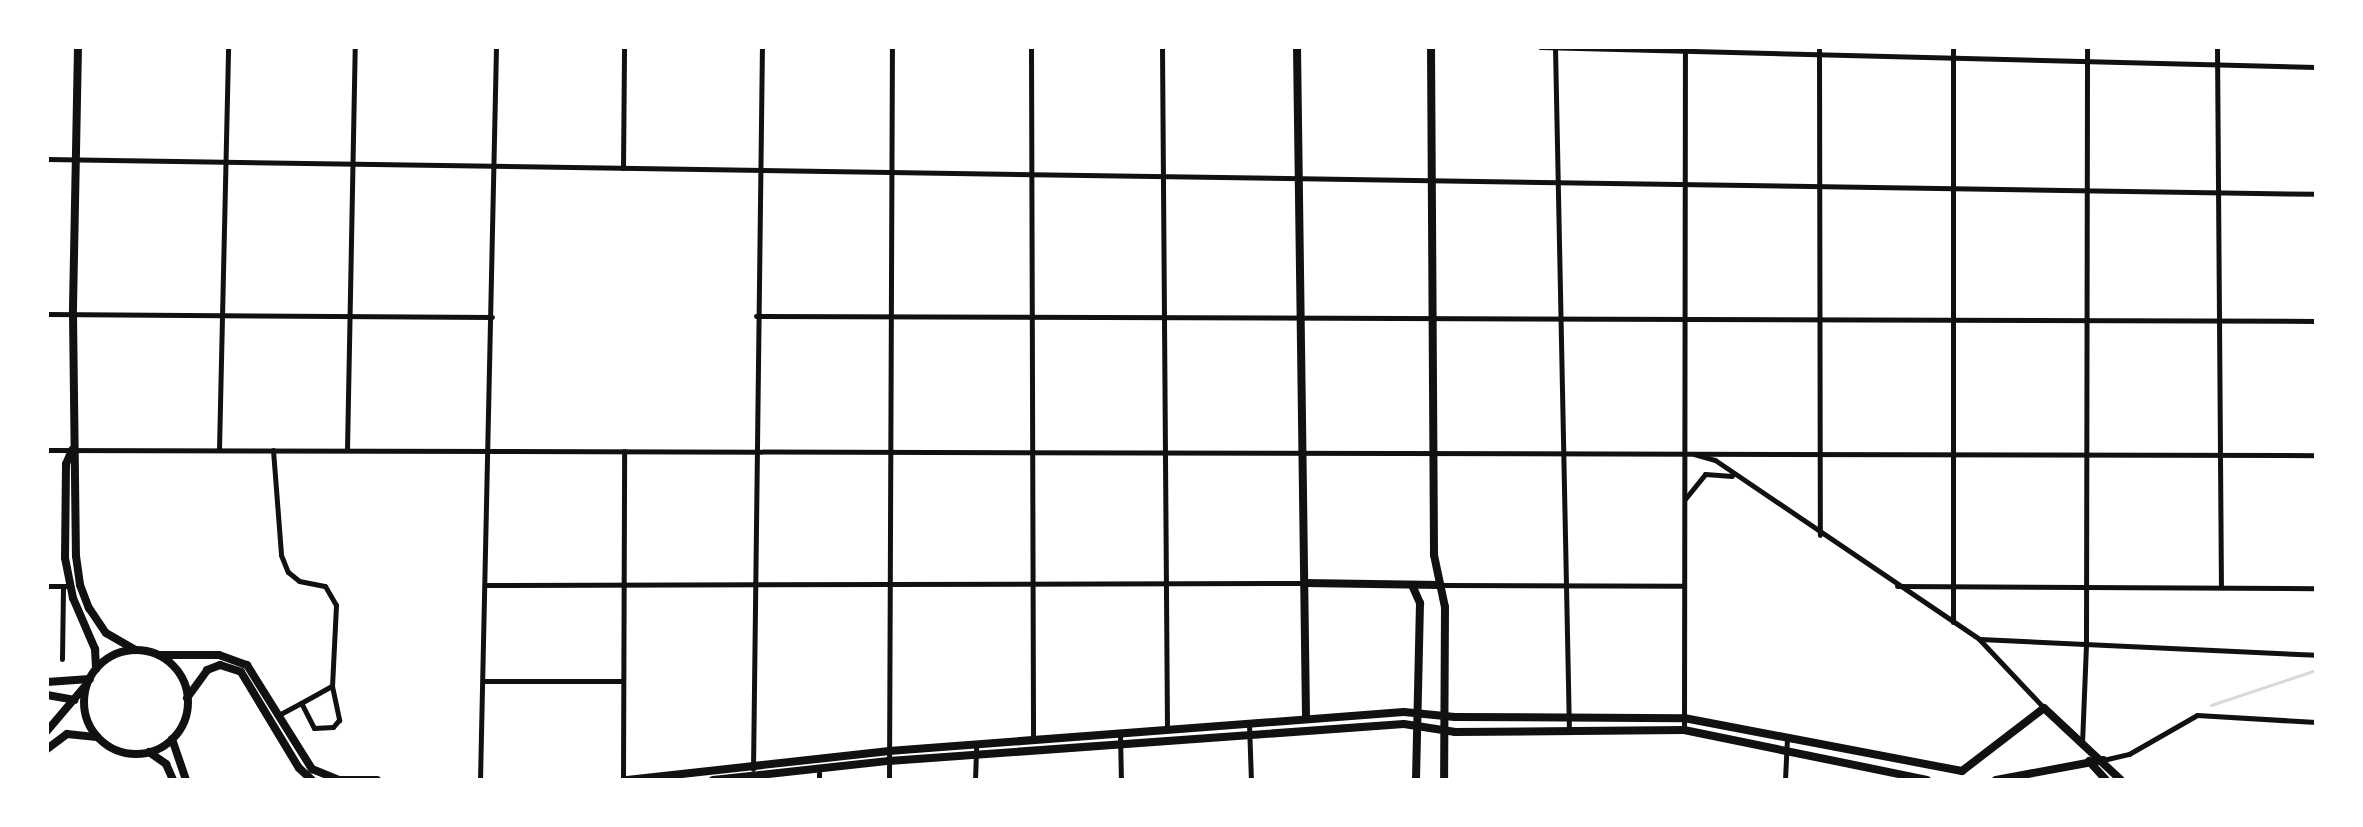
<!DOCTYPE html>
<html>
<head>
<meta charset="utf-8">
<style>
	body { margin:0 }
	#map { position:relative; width:2363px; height:827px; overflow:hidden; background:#fff; font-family:Ubuntu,sans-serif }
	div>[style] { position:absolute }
	.stream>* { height:2.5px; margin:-1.25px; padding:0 1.25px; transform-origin:1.25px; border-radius:1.25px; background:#d9d9d9 }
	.minor>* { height:5px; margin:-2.5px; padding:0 2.5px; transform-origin:2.5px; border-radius:2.5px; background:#111 }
	.secondary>* { height:8px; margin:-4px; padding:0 4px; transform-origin:4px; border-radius:4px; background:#111 }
	.secondary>.ring { margin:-4px; padding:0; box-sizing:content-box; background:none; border:8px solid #111; border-radius:50% }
	span { translate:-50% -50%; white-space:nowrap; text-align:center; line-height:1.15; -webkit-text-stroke:5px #fff; paint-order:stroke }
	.frame { position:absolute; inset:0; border:49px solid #fff; pointer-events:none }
</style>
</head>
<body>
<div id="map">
	<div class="stream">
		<div style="left:2211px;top:705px;width:111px;rotate:-18.4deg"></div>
	</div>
	<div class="minor">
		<div style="left:1031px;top:47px;width:694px;rotate:89.83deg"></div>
		<div style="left:1162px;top:47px;width:683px;rotate:89.58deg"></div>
		<div style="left:1540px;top:47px;width:776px;rotate:1.48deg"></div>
		<div style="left:1555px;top:47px;width:684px;rotate:88.83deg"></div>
		<div style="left:1819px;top:47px;width:488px;rotate:89.9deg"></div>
		<div style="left:1953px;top:47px;width:575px;rotate:90deg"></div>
		<div style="left:2217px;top:47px;width:540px;rotate:89.58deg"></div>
		<div style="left:47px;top:159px;width:2269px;rotate:0.88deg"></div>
		<div style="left:623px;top:168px;width:121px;rotate:-89.5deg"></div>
		<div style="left:47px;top:314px;width:445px;rotate:0.4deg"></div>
		<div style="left:756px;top:316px;width:1560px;rotate:0.18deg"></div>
		<div style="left:219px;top:449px;width:402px;rotate:-88.7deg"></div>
		<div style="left:47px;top:450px;width:2269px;rotate:0.13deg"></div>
		<div style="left:273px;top:450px;width:105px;rotate:85.6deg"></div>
		<div style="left:281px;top:555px;width:18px;rotate:68deg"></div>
		<div style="left:288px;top:572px;width:14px;rotate:39deg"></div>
		<div style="left:299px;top:581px;width:26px;rotate:11deg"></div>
		<div style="left:325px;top:586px;width:22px;rotate:60deg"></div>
		<div style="left:336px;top:605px;width:81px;rotate:92.8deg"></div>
		<div style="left:332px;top:686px;width:35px;rotate:78deg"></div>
		<div style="left:339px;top:720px;width:9px;rotate:131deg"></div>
		<div style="left:333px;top:727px;width:19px;rotate:177deg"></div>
		<div style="left:314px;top:728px;width:28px;rotate:-117deg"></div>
		<div style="left:301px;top:703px;width:26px;rotate:152deg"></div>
		<div style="left:347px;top:450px;width:403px;rotate:-88.9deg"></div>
		<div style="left:1694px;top:454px;width:22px;rotate:16deg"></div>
		<div style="left:1715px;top:460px;width:319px;rotate:34.1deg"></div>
		<div style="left:1979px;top:639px;width:95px;rotate:46.7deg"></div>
		<div style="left:1685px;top:499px;width:32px;rotate:-51deg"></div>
		<div style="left:1705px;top:474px;width:27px;rotate:4deg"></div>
		<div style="left:486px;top:585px;width:818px;rotate:-0.14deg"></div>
		<div style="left:1440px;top:585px;width:243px;rotate:0.2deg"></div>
		<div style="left:47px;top:586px;width:19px"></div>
		<div style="left:1897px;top:586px;width:419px;rotate:0.3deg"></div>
		<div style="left:1980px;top:639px;width:336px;rotate:2.7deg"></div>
		<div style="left:62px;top:659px;width:73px;rotate:-89.2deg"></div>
		<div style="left:484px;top:681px;width:139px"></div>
		<div style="left:301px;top:703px;width:35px;rotate:-29deg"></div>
		<div style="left:1249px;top:724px;width:56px;rotate:88deg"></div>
		<div style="left:1684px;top:730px;width:683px;rotate:-89.92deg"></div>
		<div style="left:1120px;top:734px;width:46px;rotate:88.8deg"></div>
		<div style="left:2082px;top:744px;width:100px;rotate:-87.7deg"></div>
		<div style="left:2086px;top:644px;width:597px;rotate:-89.9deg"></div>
		<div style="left:2103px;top:760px;width:27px;rotate:-13deg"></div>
		<div style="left:2129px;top:754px;width:78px;rotate:-29.8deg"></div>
		<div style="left:2197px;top:715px;width:119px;rotate:3.4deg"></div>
		<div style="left:819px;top:768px;width:12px;rotate:90deg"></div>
		<div style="left:753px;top:769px;width:722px;rotate:-89.29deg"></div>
		<div style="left:480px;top:780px;width:733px;rotate:-88.75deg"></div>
		<div style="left:623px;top:780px;width:329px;rotate:-89.8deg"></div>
		<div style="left:889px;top:780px;width:733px;rotate:-89.77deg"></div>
		<div style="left:975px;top:780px;width:35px;rotate:-88deg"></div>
		<div style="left:1785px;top:780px;width:42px;rotate:-87.3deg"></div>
	</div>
	<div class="secondary">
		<div style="left:78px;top:47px;width:267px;rotate:91.1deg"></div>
		<div style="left:73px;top:314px;width:242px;rotate:89.3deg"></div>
		<div style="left:76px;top:556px;width:29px;rotate:82deg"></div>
		<div style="left:80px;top:585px;width:25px;rotate:69deg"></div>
		<div style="left:89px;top:608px;width:30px;rotate:56deg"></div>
		<div style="left:106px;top:633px;width:34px;rotate:30deg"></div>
		<div style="left:1297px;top:47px;width:672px;rotate:89.23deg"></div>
		<div style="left:1431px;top:47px;width:508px;rotate:89.66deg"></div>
		<div style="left:1434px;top:555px;width:53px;rotate:78.1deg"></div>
		<div style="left:1445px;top:607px;width:173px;rotate:90.3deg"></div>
		<div style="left:72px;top:450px;width:15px;rotate:113deg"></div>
		<div style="left:66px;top:464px;width:94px;rotate:90.6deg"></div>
		<div style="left:65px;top:558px;width:41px;rotate:78.7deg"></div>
		<div style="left:73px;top:598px;width:56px;rotate:66.7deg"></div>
		<div style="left:95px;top:649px;width:20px;rotate:87deg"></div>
		<div style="left:1304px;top:583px;width:136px;rotate:0.8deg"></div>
		<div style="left:1412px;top:585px;width:20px;rotate:66deg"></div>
		<div style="left:1420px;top:603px;width:177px;rotate:91.3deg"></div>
		<div class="ring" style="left:84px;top:650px;width:96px;height:96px"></div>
		<div style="left:159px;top:655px;width:60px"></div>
		<div style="left:219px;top:655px;width:30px;rotate:20deg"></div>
		<div style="left:247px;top:665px;width:123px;rotate:58deg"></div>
		<div style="left:312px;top:769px;width:29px;rotate:22deg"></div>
		<div style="left:339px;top:780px;width:38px"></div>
		<div style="left:47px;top:682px;width:43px;rotate:-4deg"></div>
		<div style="left:47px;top:695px;width:28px;rotate:10deg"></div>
		<div style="left:187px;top:698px;width:34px;rotate:-54deg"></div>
		<div style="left:207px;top:670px;width:14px;rotate:-21deg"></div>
		<div style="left:220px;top:665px;width:22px;rotate:18deg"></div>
		<div style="left:241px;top:672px;width:112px;rotate:58.9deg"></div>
		<div style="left:299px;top:768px;width:18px;rotate:43deg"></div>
		<div style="left:47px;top:731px;width:60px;rotate:-49.7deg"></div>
		<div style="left:172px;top:739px;width:43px;rotate:71.1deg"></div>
		<div style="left:47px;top:749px;width:25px;rotate:-37deg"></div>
		<div style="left:67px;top:734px;width:30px;rotate:6deg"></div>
		<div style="left:149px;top:752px;width:21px;rotate:35deg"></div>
		<div style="left:166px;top:764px;width:17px;rotate:66deg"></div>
		<div style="left:2089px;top:761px;width:25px;rotate:48deg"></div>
		<div style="left:627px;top:780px;width:264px;rotate:-6.3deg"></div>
		<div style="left:889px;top:751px;width:516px;rotate:-4.33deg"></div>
		<div style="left:1404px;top:712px;width:51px;rotate:5.6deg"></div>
		<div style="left:1455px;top:717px;width:229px;rotate:0.3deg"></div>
		<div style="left:1684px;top:718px;width:283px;rotate:10.8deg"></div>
		<div style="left:1962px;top:771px;width:103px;rotate:-37.5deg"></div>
		<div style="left:2044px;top:708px;width:105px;rotate:43.1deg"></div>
		<div style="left:713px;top:780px;width:177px;rotate:-6.2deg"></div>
		<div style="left:889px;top:761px;width:516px;rotate:-4.11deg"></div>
		<div style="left:1404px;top:724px;width:52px;rotate:8.9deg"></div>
		<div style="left:1455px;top:732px;width:229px;rotate:-0.5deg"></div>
		<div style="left:1684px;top:730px;width:248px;rotate:11.6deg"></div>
		<div style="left:1996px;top:780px;width:109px;rotate:-10.6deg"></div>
	</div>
	<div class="frame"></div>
</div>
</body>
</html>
